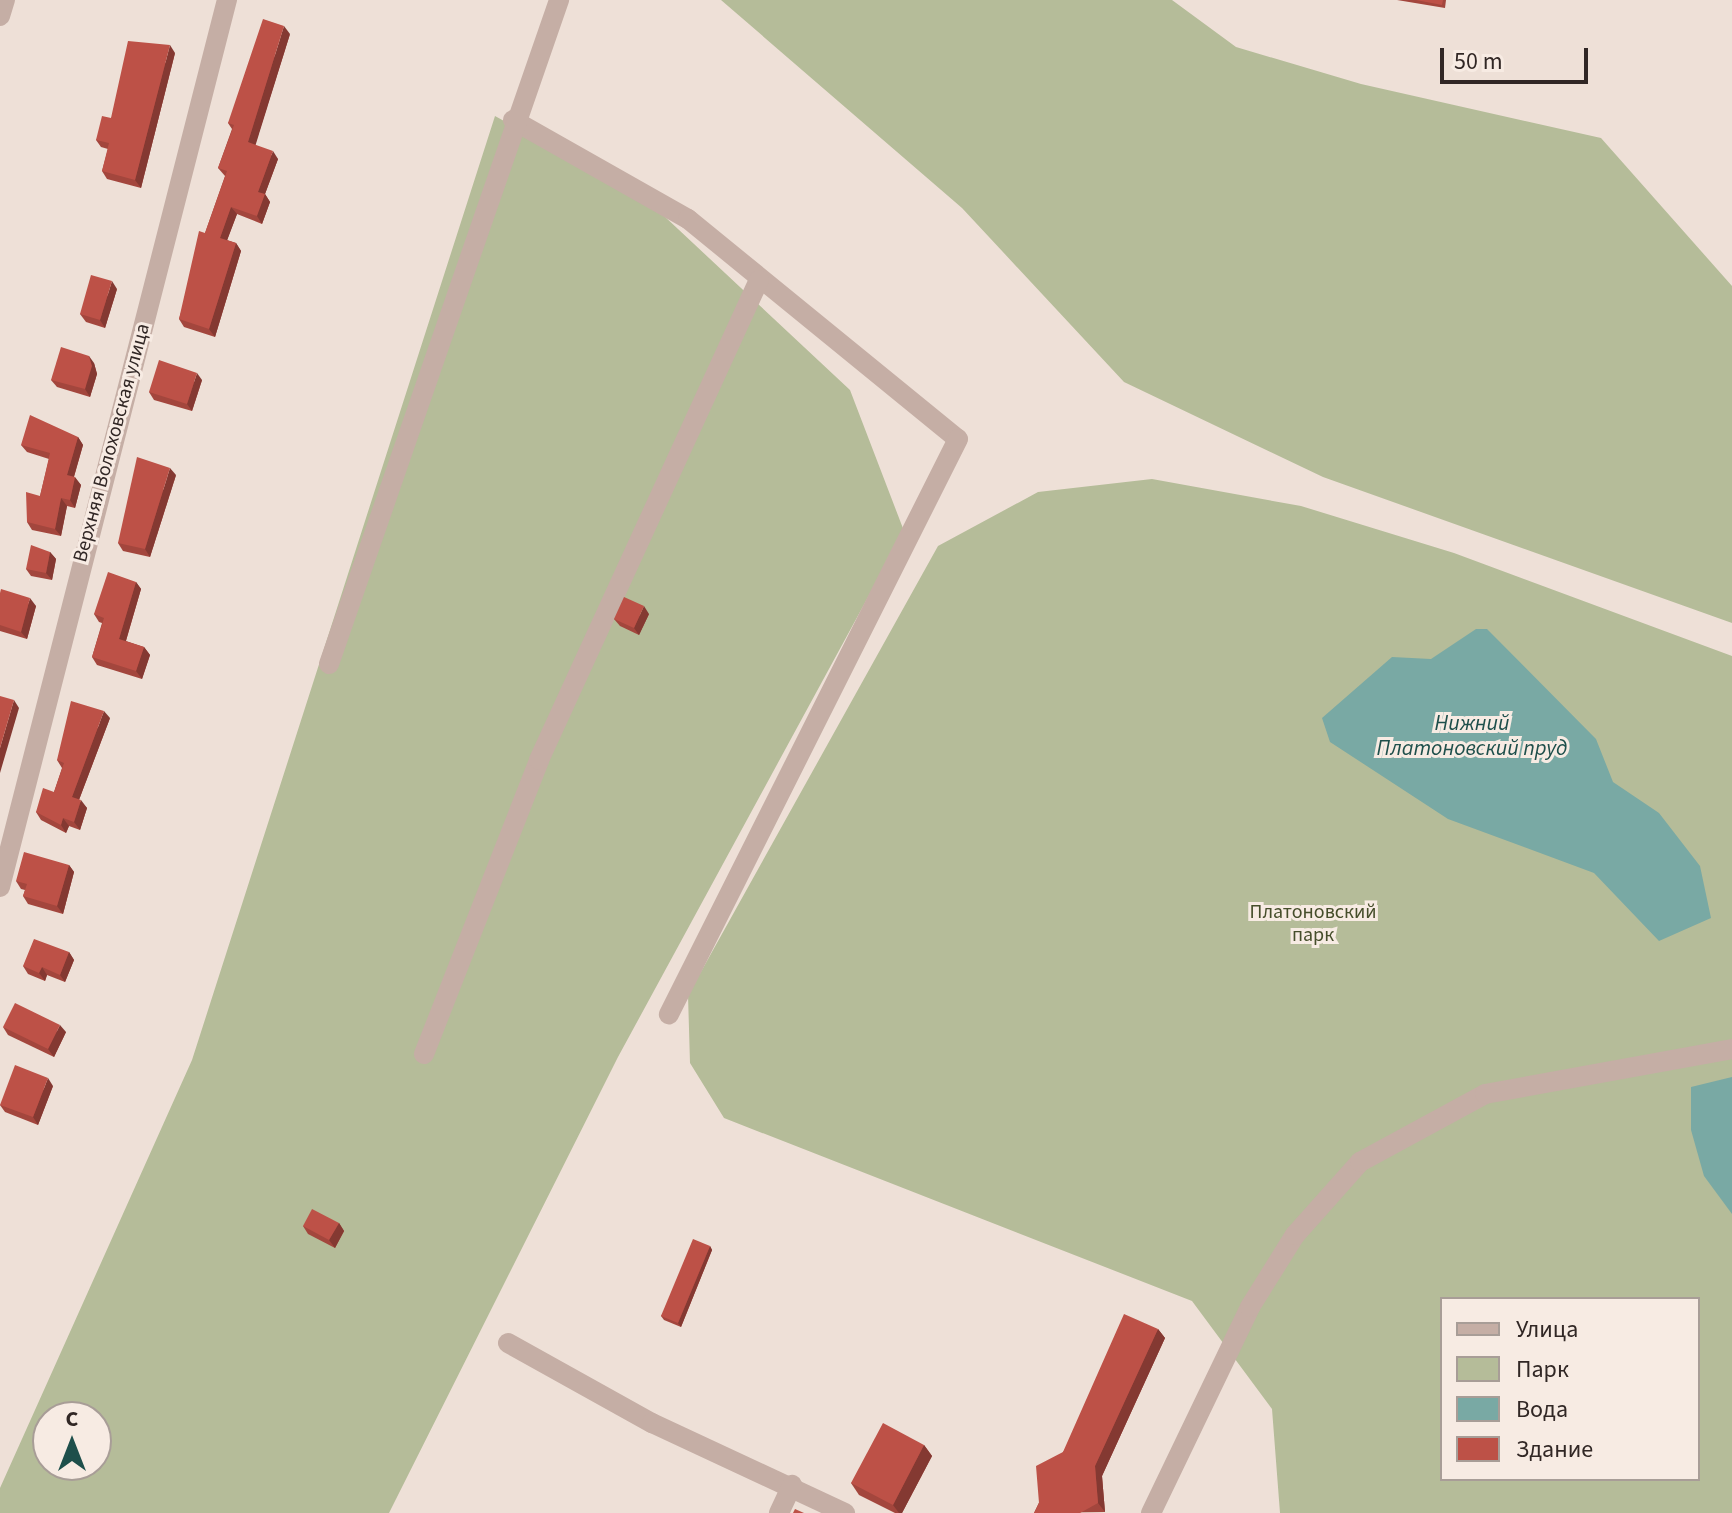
<!DOCTYPE html>
<html>
<head>
<meta charset="utf-8">
<style>
	body { margin:0 }
	#map { position:relative; width:1732px; height:1513px; overflow:hidden; background:#eee0d7; font-family:"Source Sans 3",sans-serif }
	div>[style] { position:absolute }
	.green>* { inset:0; background:#b5bc99 }
	.water>* { inset:0; background:#79a9a4 }
	.minor>* { height:20px; margin:-10px; padding:0 10px; transform-origin:10px; border-radius:10px; background:#c5aea5 }
	.wall>* { inset:0; background:#a3463d }
	.shaded-wall>* { inset:0; background:#843932 }
	.building>* { inset:0; background:#bd5147 }
	span { translate:-50% -50%; white-space:nowrap; text-align:center; line-height:1.15; -webkit-text-stroke:6px #f7ebe3; paint-order:stroke }
	.street-label { font-size:20px; color:#312725 }
	.park-label { font-size:20px; color:#464e2b }
	.water-label { font-size:22px; color:#1e4f4b; font-style:italic }
	.legend { position:absolute; left:1440px; top:1297px; width:260px; height:184px; box-sizing:border-box; background:#f7ebe3; border:2px solid #a89d97; margin:0; padding:10px 14px; list-style:none; font-size:24px; color:#312725 }
	.legend li { display:flex; align-items:center; gap:16px; height:40px }
	.legend b { width:40px; border:2px solid #a89d97 }
	.north { position:absolute; left:32px; top:1401px; width:80px; height:80px; box-sizing:border-box; background:#f7ebe3; border:2px solid #a89d97; border-radius:50%; rotate:0deg; font-size:22px; font-weight:700; line-height:32px; text-align:center; color:#312725 }
	.north::after { content:''; display:block; margin:auto; width:28px; height:36px; background:#1e4f4b; clip-path:polygon(50% 0,100% 100%,50% 72%,0 100%) }
	.scale { position:absolute; left:1440px; top:48px; width:148px; height:36px; box-sizing:border-box; border:4px solid #312725; border-top:0; padding-left:10px; font-size:24px; line-height:28px; white-space:nowrap; color:#312725; -webkit-text-stroke:6px #f7ebe3; paint-order:stroke }
</style>
</head>
<body>
<div id="map">
	<div class="green">
		<div style="clip-path:polygon(721px 0,1172px 0,1236px 47px,1361px 84px,1601px 138px,1732px 286px,1732px 623px,1323px 477px,1124px 382px,962px 208px)"></div>
		<div style="clip-path:polygon(evenodd,495px 116px,647px 200px,850px 390px,904px 531px,618px 1057px,389px 1513px,0 1513px,0 1488px,192px 1060px,495px 116px,48px 1417px,96px 1417px,96px 1465px,48px 1465px,48px 1417px)"></div>
		<div style="clip-path:polygon(evenodd,1152px 479px,1301px 506px,1454px 553px,1732px 656px,1732px 1513px,1280px 1513px,1272px 1409px,1192px 1301px,724px 1118px,690px 1063px,688px 995px,938px 546px,1038px 492px,1152px 479px,1442px 1299px,1698px 1299px,1698px 1479px,1442px 1479px,1442px 1299px)"></div>
	</div>
	<div class="water">
		<div style="clip-path:polygon(1476px 629px,1487px 629px,1596px 739px,1613px 782px,1659px 813px,1700px 866px,1711px 918px,1659px 941px,1594px 873px,1448px 819px,1330px 742px,1322px 718px,1392px 657px,1431px 659px)"></div>
		<div style="clip-path:polygon(1732px 1077px,1732px 1214px,1704px 1176px,1691px 1130px,1691px 1087px)"></div>
	</div>
	<div class="minor">
		<div style="left:0;top:16px;width:17px;rotate:-73deg"></div>
		<div style="left:513px;top:120px;width:201px;rotate:29.5deg"></div>
		<div style="left:688px;top:219px;width:348px;rotate:39.2deg"></div>
		<div style="left:958px;top:439px;width:644px;rotate:116.68deg"></div>
		<div style="left:329px;top:664px;width:703px;rotate:-70.89deg"></div>
		<div style="left:0;top:887px;width:916px;rotate:-75.65deg"></div>
		<div style="left:424px;top:1054px;width:316px;rotate:-68.6deg"></div>
		<div style="left:539px;top:760px;width:528px;rotate:-65.38deg"></div>
		<div style="left:508px;top:1343px;width:165px;rotate:29.1deg"></div>
		<div style="left:652px;top:1423px;width:213px;rotate:25deg"></div>
		<div style="left:779px;top:1513px;width:31px;rotate:-65deg"></div>
		<div style="left:1151px;top:1513px;width:229px;rotate:-64.3deg"></div>
		<div style="left:1250px;top:1307px;width:85px;rotate:-58deg"></div>
		<div style="left:1295px;top:1235px;width:98px;rotate:-48.3deg"></div>
		<div style="left:1360px;top:1162px;width:142px;rotate:-28.5deg"></div>
		<div style="left:1485px;top:1094px;width:251px;rotate:-10.3deg"></div>
	</div>
	<div class="wall">
		<div style="clip-path:polygon(1397px 0,1446px 0,1445px 8px)"></div>
		<div style="clip-path:polygon(290px 34px,255px 145px,278px 159px,265px 194px,270px 202px,262px 224px,237px 214px,227px 240px,236px 243px,241px 251px,215px 337px,184px 327px,179px 319px,205px 233px,225px 176px,218px 168px,232px 129px,228px 123px)"></div>
		<div style="clip-path:polygon(175px 53px,141px 188px,107px 179px,102px 171px,108px 149px,101px 147px,96px 140px,111px 118px)"></div>
		<div style="clip-path:polygon(117px 289px,105px 328px,86px 322px,80px 314px)"></div>
		<div style="clip-path:polygon(94px 363px,97px 374px,90px 397px,57px 387px,51px 380px)"></div>
		<div style="clip-path:polygon(202px 380px,192px 411px,154px 400px,149px 392px)"></div>
		<div style="clip-path:polygon(78px 437px,83px 445px,74px 477px,81px 485px,75px 508px,67px 506px,61px 536px,32px 530px,27px 522px,40px 496px,49px 459px,27px 452px,21px 445px)"></div>
		<div style="clip-path:polygon(176px 475px,150px 557px,123px 551px,118px 543px)"></div>
		<div style="clip-path:polygon(50px 552px,56px 559px,52px 580px,31px 576px,26px 569px)"></div>
		<div style="clip-path:polygon(136px 582px,141px 589px,126px 641px,144px 647px,150px 655px,142px 679px,97px 665px,92px 657px,102px 623px,99px 622px,94px 614px)"></div>
		<div style="clip-path:polygon(0 593px,36px 606px,27px 639px,0 631px)"></div>
		<div style="clip-path:polygon(649px 614px,639px 635px,620px 626px,614px 619px)"></div>
		<div style="clip-path:polygon(110px 718px,79px 800px,87px 808px,80px 830px,69px 826px,66px 833px,41px 820px,36px 812px,54px 792px,62px 768px,57px 760px)"></div>
		<div style="clip-path:polygon(69px 865px,74px 872px,63px 914px,28px 904px,23px 896px,25px 890px,21px 889px,16px 881px)"></div>
		<div style="clip-path:polygon(69px 952px,74px 960px,65px 982px,47px 975px,45px 981px,28px 974px,23px 966px)"></div>
		<div style="clip-path:polygon(3px 1027px,66px 1032px,54px 1057px,8px 1035px)"></div>
		<div style="clip-path:polygon(53px 1086px,38px 1125px,5px 1112px,0 1105px)"></div>
		<div style="clip-path:polygon(339px 1223px,344px 1231px,335px 1248px,308px 1234px,303px 1226px)"></div>
		<div style="clip-path:polygon(710px 1246px,712px 1250px,681px 1327px,664px 1320px,661px 1316px)"></div>
		<div style="clip-path:polygon(1158px 1329px,1165px 1338px,1102px 1476px,1105px 1512px,1034px 1513px,1063px 1452px)"></div>
		<div style="clip-path:polygon(924px 1445px,932px 1456px,902px 1513px,895px 1513px,859px 1495px,851px 1483px)"></div>
	</div>
	<div class="shaded-wall">
		<div style="clip-path:polygon(284px 26px,290px 34px,254px 150px,248px 142px)"></div>
		<div style="clip-path:polygon(170px 45px,175px 53px,141px 188px,135px 180px)"></div>
		<div style="clip-path:polygon(273px 151px,278px 159px,265px 194px,270px 202px,262px 224px,257px 216px,258px 192px)"></div>
		<div style="clip-path:polygon(231px 207px,237px 214px,225px 246px,220px 238px)"></div>
		<div style="clip-path:polygon(236px 243px,241px 251px,215px 337px,209px 329px)"></div>
		<div style="clip-path:polygon(112px 281px,117px 289px,105px 328px,100px 320px)"></div>
		<div style="clip-path:polygon(89px 356px,94px 363px,97px 374px,90px 397px,85px 389px)"></div>
		<div style="clip-path:polygon(197px 373px,202px 380px,192px 411px,187px 404px)"></div>
		<div style="clip-path:polygon(78px 437px,83px 445px,72px 483px,67px 475px)"></div>
		<div style="clip-path:polygon(170px 468px,176px 475px,150px 557px,145px 549px)"></div>
		<div style="clip-path:polygon(75px 477px,81px 485px,75px 508px,70px 500px)"></div>
		<div style="clip-path:polygon(61px 498px,67px 506px,61px 536px,55px 529px)"></div>
		<div style="clip-path:polygon(50px 552px,56px 559px,52px 580px,46px 573px)"></div>
		<div style="clip-path:polygon(136px 582px,141px 589px,124px 647px,119px 639px)"></div>
		<div style="clip-path:polygon(30px 598px,36px 606px,27px 639px,21px 632px)"></div>
		<div style="clip-path:polygon(644px 606px,649px 614px,639px 635px,634px 628px)"></div>
		<div style="clip-path:polygon(144px 647px,150px 655px,142px 679px,136px 671px)"></div>
		<div style="clip-path:polygon(14px 700px,19px 708px,0 773px,0 748px)"></div>
		<div style="clip-path:polygon(104px 711px,110px 718px,77px 805px,72px 797px)"></div>
		<div style="clip-path:polygon(81px 800px,87px 808px,80px 830px,74px 822px)"></div>
		<div style="clip-path:polygon(63px 818px,69px 826px,66px 833px,61px 825px)"></div>
		<div style="clip-path:polygon(69px 865px,74px 872px,63px 914px,57px 906px)"></div>
		<div style="clip-path:polygon(69px 952px,74px 960px,65px 982px,60px 975px)"></div>
		<div style="clip-path:polygon(42px 967px,47px 975px,45px 981px,39px 973px)"></div>
		<div style="clip-path:polygon(60px 1025px,66px 1032px,54px 1057px,48px 1049px)"></div>
		<div style="clip-path:polygon(48px 1078px,53px 1086px,38px 1125px,33px 1117px)"></div>
		<div style="clip-path:polygon(339px 1223px,344px 1231px,335px 1248px,329px 1240px)"></div>
		<div style="clip-path:polygon(710px 1246px,712px 1250px,681px 1327px,678px 1323px)"></div>
		<div style="clip-path:polygon(1158px 1329px,1165px 1338px,1102px 1476px,1105px 1512px,1098px 1503px,1095px 1466px)"></div>
		<div style="clip-path:polygon(924px 1445px,932px 1456px,902px 1513px,899px 1513px,893px 1505px)"></div>
	</div>
	<div class="building">
		<div style="clip-path:polygon(1416px 0,1443px 0,1442px 5px)"></div>
		<div style="clip-path:polygon(263px 19px,284px 26px,248px 142px,273px 151px,258px 192px,265px 194px,257px 216px,231px 207px,220px 238px,236px 243px,209px 329px,179px 319px,199px 231px,205px 233px,227px 171px,218px 168px,234px 125px,228px 123px)"></div>
		<div style="clip-path:polygon(128px 41px,170px 45px,135px 180px,102px 171px,109px 143px,96px 140px,102px 116px,111px 118px)"></div>
		<div style="clip-path:polygon(91px 275px,112px 281px,100px 320px,80px 314px)"></div>
		<div style="clip-path:polygon(61px 347px,89px 356px,92px 366px,85px 389px,51px 380px)"></div>
		<div style="clip-path:polygon(159px 360px,197px 373px,187px 404px,149px 392px)"></div>
		<div style="clip-path:polygon(30px 415px,78px 437px,67px 475px,75px 477px,70px 500px,61px 498px,55px 529px,27px 522px,26px 492px,40px 496px,50px 453px,21px 445px)"></div>
		<div style="clip-path:polygon(137px 457px,170px 468px,145px 549px,118px 543px)"></div>
		<div style="clip-path:polygon(31px 545px,50px 552px,46px 573px,26px 569px)"></div>
		<div style="clip-path:polygon(108px 572px,136px 582px,119px 639px,144px 647px,136px 671px,92px 657px,104px 618px,94px 614px)"></div>
		<div style="clip-path:polygon(1px 589px,30px 598px,21px 632px,0 625px,0 593px)"></div>
		<div style="clip-path:polygon(624px 597px,644px 606px,634px 628px,614px 619px)"></div>
		<div style="clip-path:polygon(0 696px,14px 700px,0 748px)"></div>
		<div style="clip-path:polygon(71px 701px,104px 711px,72px 797px,81px 800px,74px 822px,63px 818px,61px 825px,36px 812px,43px 788px,54px 792px,64px 763px,57px 760px)"></div>
		<div style="clip-path:polygon(24px 852px,69px 865px,57px 906px,23px 896px,27px 884px,16px 881px)"></div>
		<div style="clip-path:polygon(34px 939px,69px 952px,60px 975px,42px 967px,39px 973px,23px 966px)"></div>
		<div style="clip-path:polygon(15px 1003px,60px 1025px,48px 1049px,3px 1027px)"></div>
		<div style="clip-path:polygon(15px 1065px,48px 1078px,33px 1117px,0 1105px)"></div>
		<div style="clip-path:polygon(312px 1209px,339px 1223px,329px 1240px,303px 1226px)"></div>
		<div style="clip-path:polygon(693px 1239px,710px 1246px,678px 1323px,661px 1316px)"></div>
		<div style="clip-path:polygon(1124px 1314px,1158px 1329px,1095px 1466px,1098px 1503px,1080px 1513px,1034px 1513px,1039px 1503px,1036px 1466px,1063px 1452px)"></div>
		<div style="clip-path:polygon(883px 1423px,924px 1445px,893px 1505px,851px 1483px)"></div>
		<div style="clip-path:polygon(795px 1509px,804px 1513px,793px 1513px)"></div>
	</div>
	<div class="street-label">
		<span style="left:112px;top:443px;rotate:-75deg">Верхняя Волоховская улица</span>
	</div>
	<div class="park-label">
		<span style="left:1313px;top:924px">Платоновский<br>парк</span>
	</div>
	<div class="water-label">
		<span style="left:1472px;top:736px">Нижний<br>Платоновский пруд</span>
	</div>
	<ul class="legend">
	<li><b style="height:10px;background:#c5aea5"></b>Улица</li>
	<li><b style="height:22px;background:#b5bc99"></b>Парк</li>
	<li><b style="height:22px;background:#79a9a4"></b>Вода</li>
	<li><b style="height:22px;background:#bd5147"></b>Здание</li>
	</ul>
	<div class="north">С</div>
	<div class="scale">50 m</div>
</div>
</body>
</html>
